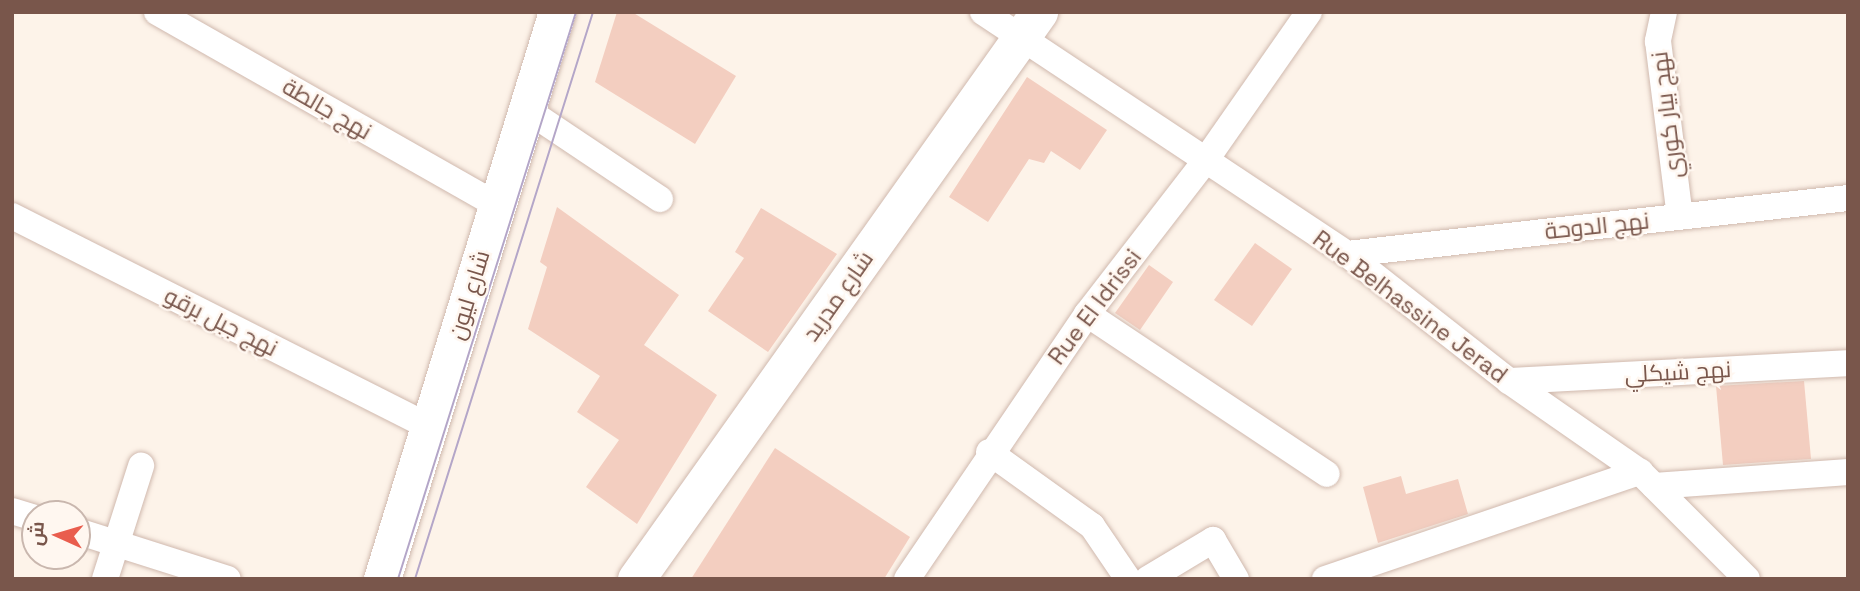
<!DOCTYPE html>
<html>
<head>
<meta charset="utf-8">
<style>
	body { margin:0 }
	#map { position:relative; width:1860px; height:591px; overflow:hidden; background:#fdf3e9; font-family:"Space Grotesk",Cairo,sans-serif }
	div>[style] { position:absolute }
	.building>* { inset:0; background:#f3cec0 }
	.roads { filter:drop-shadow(0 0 2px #d0b9ae) drop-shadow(0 0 2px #d0b9ae) }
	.street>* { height:26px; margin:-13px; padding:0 13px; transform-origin:13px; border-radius:13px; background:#fff }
	.secondary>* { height:37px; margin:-18.5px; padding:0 18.5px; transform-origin:18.5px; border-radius:18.5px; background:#fff }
	.tram>* { height:2px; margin:-1px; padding:0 1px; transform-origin:1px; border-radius:1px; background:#b4a6c8 }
	span { translate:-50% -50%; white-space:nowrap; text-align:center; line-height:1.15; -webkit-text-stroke:5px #fff7f0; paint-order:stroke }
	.street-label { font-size:23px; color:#79564b }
	.frame { position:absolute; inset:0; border:14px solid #79564b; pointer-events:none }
	.north { position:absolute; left:21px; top:500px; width:70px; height:70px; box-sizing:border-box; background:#fff7f0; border:2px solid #c9b7ae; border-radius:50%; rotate:274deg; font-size:19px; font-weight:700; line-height:28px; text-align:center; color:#79564b }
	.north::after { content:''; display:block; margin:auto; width:24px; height:32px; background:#e95d4d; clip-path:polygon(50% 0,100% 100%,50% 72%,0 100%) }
</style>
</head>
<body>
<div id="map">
	<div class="building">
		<div style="clip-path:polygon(617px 12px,632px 12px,736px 76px,695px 144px,595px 82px)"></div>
		<div style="clip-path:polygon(1027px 77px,1107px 130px,1080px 170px,1051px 151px,1044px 163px,1029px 159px,988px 222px,949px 197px)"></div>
		<div style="clip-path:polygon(557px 207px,679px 295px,644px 345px,717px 395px,637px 524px,586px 487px,619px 440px,577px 412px,600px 376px,528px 329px,547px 267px,540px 262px)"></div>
		<div style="clip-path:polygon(761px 208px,837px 254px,768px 352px,708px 311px,744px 258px,735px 252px)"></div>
		<div style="clip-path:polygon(1255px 243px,1292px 269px,1252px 326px,1214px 300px)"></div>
		<div style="clip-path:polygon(1149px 265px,1173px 282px,1140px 330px,1115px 313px)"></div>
		<div style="clip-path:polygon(1804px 381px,1811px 459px,1723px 465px,1716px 386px)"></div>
		<div style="clip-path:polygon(775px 448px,910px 537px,884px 579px,691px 579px)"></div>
		<div style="clip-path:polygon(1401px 476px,1406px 494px,1458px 479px,1468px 514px,1378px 543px,1363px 487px)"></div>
	</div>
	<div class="roads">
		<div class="street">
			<div style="left:157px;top:12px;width:391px;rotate:29.6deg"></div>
			<div style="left:983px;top:12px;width:437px;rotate:33.6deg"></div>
			<div style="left:1347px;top:254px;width:206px;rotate:38.1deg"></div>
			<div style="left:1509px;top:381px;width:160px;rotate:34.8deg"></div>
			<div style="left:1640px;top:472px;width:151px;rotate:45deg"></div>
			<div style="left:1664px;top:12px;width:30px;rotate:102deg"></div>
			<div style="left:1658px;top:41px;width:177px;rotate:82.9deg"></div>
			<div style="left:527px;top:110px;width:160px;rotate:33.8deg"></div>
			<div style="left:12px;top:216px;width:467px;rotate:26.8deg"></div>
			<div style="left:1347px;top:254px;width:504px;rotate:-6.38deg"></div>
			<div style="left:1087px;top:314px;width:288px;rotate:33.7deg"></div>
			<div style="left:1509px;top:381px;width:339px;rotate:-3deg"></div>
			<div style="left:989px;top:452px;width:127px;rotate:35.7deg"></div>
			<div style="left:1092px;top:526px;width:64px;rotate:55.8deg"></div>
			<div style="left:1654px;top:486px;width:195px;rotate:-4.1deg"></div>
			<div style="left:12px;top:511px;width:24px;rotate:17deg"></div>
			<div style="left:77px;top:531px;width:158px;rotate:17.6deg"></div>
			<div style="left:105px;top:579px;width:119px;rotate:-72.3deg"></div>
			<div style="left:907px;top:579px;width:320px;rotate:-55.8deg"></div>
			<div style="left:1087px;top:314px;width:190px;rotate:-52.3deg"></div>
			<div style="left:1203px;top:164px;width:185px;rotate:-55.1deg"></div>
			<div style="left:1148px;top:579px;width:76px;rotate:-31deg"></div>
			<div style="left:1213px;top:540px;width:45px;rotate:59.5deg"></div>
			<div style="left:1325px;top:579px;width:333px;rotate:-18.8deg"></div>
		</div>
		<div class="secondary">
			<div style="left:382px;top:579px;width:593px;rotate:-72.85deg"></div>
			<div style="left:636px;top:579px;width:696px;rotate:-54.6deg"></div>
		</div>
	</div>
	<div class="tram">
		<div style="left:398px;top:579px;width:594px;rotate:-72.57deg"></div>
		<div style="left:415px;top:579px;width:594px;rotate:-72.57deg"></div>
	</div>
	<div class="street-label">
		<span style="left:327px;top:109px;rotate:30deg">نهج جالطة</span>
		<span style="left:1667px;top:115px;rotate:-97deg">نهج بيار كوري</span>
		<span style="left:1597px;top:226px;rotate:-6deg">نهج الدوحة</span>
		<span style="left:469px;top:295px;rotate:-73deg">شارع ليون</span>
		<span style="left:838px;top:296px;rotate:-55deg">شارع مدريد</span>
		<span style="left:1095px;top:307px;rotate:-53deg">Rue El Idrissi</span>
		<span style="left:1410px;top:307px;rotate:37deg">Rue Belhassine Jerad</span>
		<span style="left:221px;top:322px;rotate:27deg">نهج جبل برقو</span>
		<span style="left:1678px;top:372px;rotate:-3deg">نهج شيكلي</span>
	</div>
	<div class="frame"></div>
	<div class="north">ش</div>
</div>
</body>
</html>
